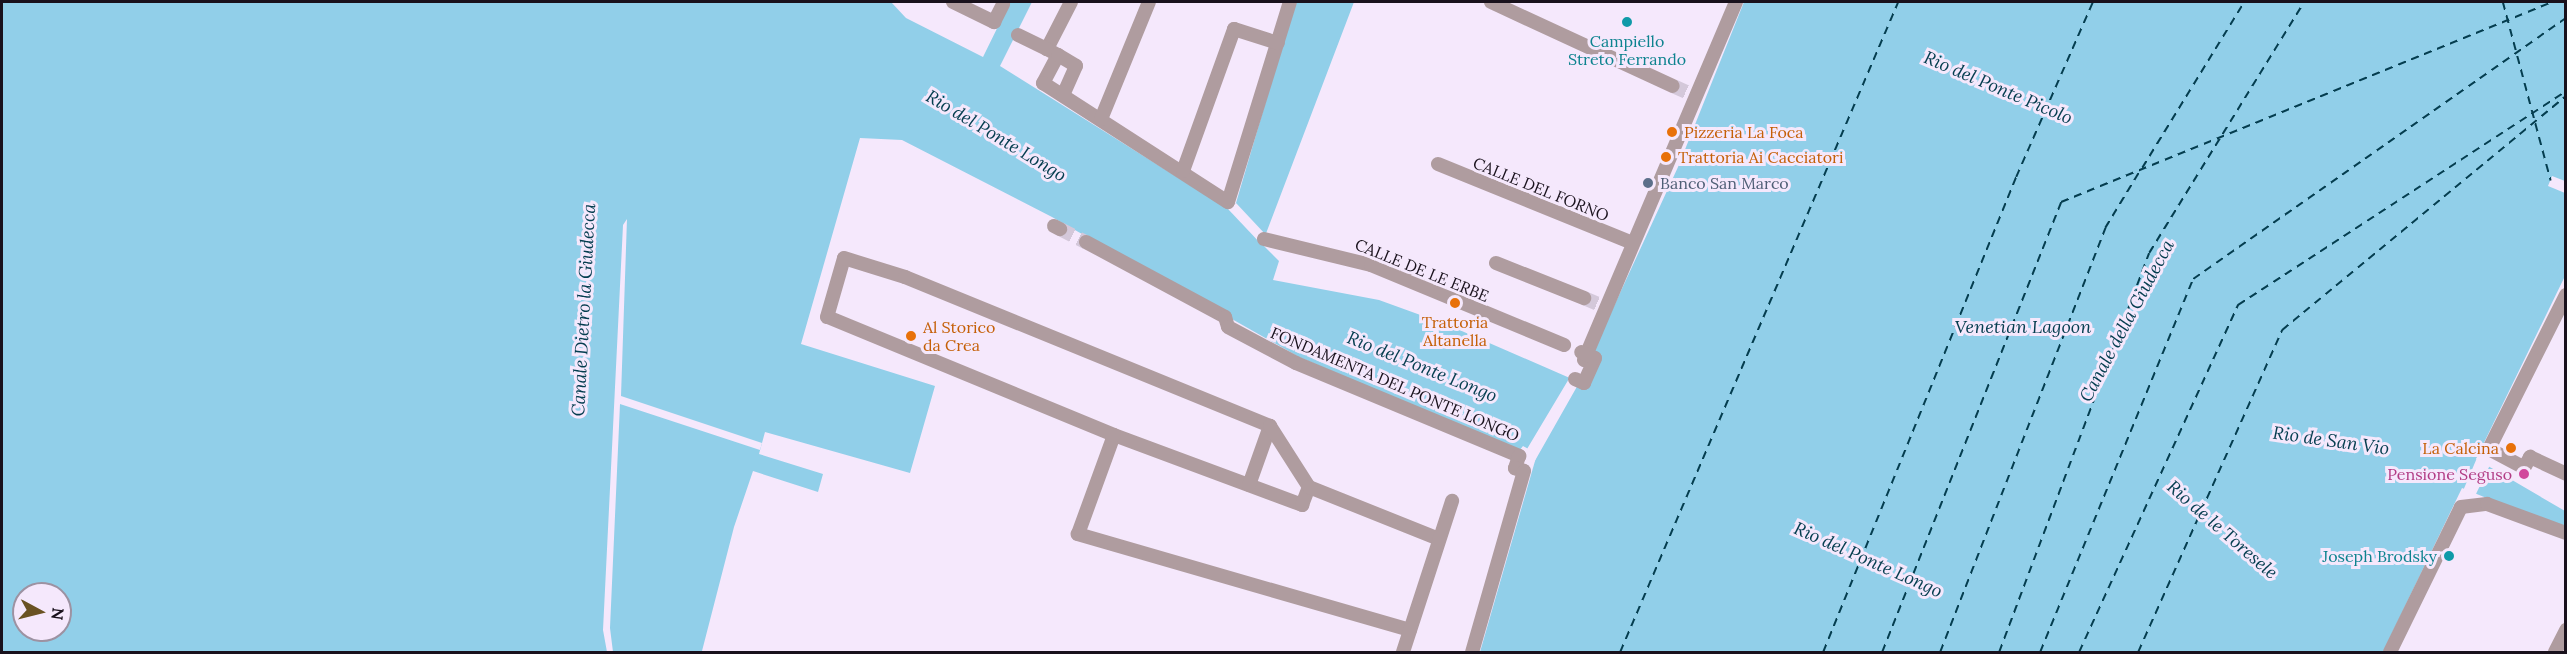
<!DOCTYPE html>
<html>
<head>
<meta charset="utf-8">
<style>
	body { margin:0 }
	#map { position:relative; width:2567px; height:654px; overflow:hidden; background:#f5e8fc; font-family:Lora,serif }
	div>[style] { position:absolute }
	.water>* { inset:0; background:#91cfe9 }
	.pier>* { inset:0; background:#f5e8fc }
	.ferry>* { height:1.5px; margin-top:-0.75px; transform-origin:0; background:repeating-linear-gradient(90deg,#043d4f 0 8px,transparent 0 14px) }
	.pedestrian-tunnel>* { height:14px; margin-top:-7px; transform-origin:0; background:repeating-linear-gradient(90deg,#d4c8da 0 14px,transparent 0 21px) }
	.pedestrian>* { height:14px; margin:-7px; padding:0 7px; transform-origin:7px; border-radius:7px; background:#af9c9f }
	.dots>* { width:16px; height:16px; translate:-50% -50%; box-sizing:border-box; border:3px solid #f5e8fc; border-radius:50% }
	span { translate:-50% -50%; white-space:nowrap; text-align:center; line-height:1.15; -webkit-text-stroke:6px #f5e8fc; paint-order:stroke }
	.culture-label { font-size:16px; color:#0d838f }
	.right { translate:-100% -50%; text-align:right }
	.food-label { font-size:16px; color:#c56008 }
	.left { translate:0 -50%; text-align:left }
	.service-label { font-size:16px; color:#4e5e75 }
	.street-label { font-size:16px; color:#19111c }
	.hotel-label { font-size:16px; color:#b23c85 }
	.water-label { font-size:18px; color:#043d4f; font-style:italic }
	.frame { position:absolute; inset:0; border:3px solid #19111c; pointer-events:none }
	.north { position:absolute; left:12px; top:582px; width:60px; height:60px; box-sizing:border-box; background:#f5e8fc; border:2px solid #9d92a2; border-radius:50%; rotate:97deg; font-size:16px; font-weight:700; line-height:24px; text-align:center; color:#19111c }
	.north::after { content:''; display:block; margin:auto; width:21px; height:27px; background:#6a5223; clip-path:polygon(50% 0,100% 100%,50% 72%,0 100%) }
</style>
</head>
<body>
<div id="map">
	<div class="water">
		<div style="clip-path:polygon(evenodd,2px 2px,891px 2px,906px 18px,983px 57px,1010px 2px,1032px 2px,1000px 66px,1228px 209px,1236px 203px,1295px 2px,1354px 2px,1262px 244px,1279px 261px,1273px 280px,1379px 300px,1448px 325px,1579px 382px,1678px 167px,1744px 2px,2565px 2px,2565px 276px,2476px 459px,2565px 511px,2565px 530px,2462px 488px,2383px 652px,1480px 652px,1537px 454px,1523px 446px,1519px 451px,1299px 357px,1052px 217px,902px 140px,860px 138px,801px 344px,935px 386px,910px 473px,765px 432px,759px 454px,823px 474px,818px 492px,753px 471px,734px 527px,702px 651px,705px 652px,2px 652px,2px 2px,24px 594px,60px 594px,60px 630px,24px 630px,24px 594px)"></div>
	</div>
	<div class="pier">
		<div style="clip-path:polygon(2552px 176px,2565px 181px,2565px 193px,2548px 186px)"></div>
		<div style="clip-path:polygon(1236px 203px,1266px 235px,1262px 245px,1228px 209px)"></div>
		<div style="clip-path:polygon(627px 219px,621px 396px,762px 443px,760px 450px,620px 404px,610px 628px,613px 652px,607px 652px,603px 630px,623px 225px)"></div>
		<div style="clip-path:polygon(1586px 361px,1579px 383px,1528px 473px,1534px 456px,1527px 449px,1570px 377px,1578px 378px)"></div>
		<div style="clip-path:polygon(2482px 446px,2479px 458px,2490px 465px,2475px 496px,2464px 491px,2457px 505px)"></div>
	</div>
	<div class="ferry">
		<div style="left:2503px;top:2px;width:185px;rotate:75deg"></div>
		<div style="left:2142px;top:168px;width:195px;rotate:-58.4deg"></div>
		<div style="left:1620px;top:652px;width:707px;rotate:-66.84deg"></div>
		<div style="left:1823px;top:652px;width:513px;rotate:-67.89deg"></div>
		<div style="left:2016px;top:177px;width:191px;rotate:-66.3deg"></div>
		<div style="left:1882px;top:652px;width:484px;rotate:-68.3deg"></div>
		<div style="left:2061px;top:202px;width:530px;rotate:-22.16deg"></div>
		<div style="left:1940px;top:652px;width:455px;rotate:-68.7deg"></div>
		<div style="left:2105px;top:228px;width:66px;rotate:-58.7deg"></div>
		<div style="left:1999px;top:652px;width:426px;rotate:-69.4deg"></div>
		<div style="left:2149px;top:253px;width:295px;rotate:-58.3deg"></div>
		<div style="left:2040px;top:652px;width:403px;rotate:-67.7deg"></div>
		<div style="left:2193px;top:279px;width:455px;rotate:-35deg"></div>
		<div style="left:2079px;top:652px;width:382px;rotate:-65.4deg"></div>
		<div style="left:2238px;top:305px;width:392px;rotate:-33.1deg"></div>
		<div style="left:2138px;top:652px;width:353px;rotate:-65.9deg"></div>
		<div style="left:2282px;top:330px;width:368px;rotate:-39.5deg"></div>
	</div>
	<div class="pedestrian-tunnel">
		<div style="left:1673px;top:86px;width:20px;rotate:24deg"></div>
		<div style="left:1060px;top:229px;width:29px;rotate:27deg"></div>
		<div style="left:1584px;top:298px;width:21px;rotate:23deg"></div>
	</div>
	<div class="pedestrian">
		<div style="left:953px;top:2px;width:46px;rotate:26deg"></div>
		<div style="left:994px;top:22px;width:20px;rotate:-63deg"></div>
		<div style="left:1071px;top:2px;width:53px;rotate:117.1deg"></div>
		<div style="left:1047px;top:49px;width:13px;rotate:29deg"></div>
		<div style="left:1058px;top:55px;width:32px;rotate:118deg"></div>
		<div style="left:1043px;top:83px;width:220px;rotate:32.8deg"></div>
		<div style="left:1228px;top:202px;width:209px;rotate:-72.8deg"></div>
		<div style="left:1491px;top:2px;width:200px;rotate:24.8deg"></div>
		<div style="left:1018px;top:35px;width:32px;rotate:26deg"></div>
		<div style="left:1058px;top:55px;width:21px;rotate:31deg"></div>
		<div style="left:1076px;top:66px;width:32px;rotate:114deg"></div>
		<div style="left:1101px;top:119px;width:126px;rotate:-67.7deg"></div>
		<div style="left:1438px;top:164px;width:210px;rotate:22.1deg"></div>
		<div style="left:1183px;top:171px;width:151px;rotate:-70.2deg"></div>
		<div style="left:1234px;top:29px;width:46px;rotate:17.7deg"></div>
		<div style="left:1054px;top:226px;width:7px;rotate:27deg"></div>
		<div style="left:1264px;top:239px;width:110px;rotate:13.7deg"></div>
		<div style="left:1371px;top:265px;width:209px;rotate:22.5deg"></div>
		<div style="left:1086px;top:242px;width:158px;rotate:28.3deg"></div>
		<div style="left:1225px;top:317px;width:10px;rotate:73deg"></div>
		<div style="left:1228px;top:327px;width:77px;rotate:27.9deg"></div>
		<div style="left:1296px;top:363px;width:242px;rotate:22.6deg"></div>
		<div style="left:1519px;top:456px;width:13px;rotate:108deg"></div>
		<div style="left:1515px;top:468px;width:9px;rotate:18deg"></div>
		<div style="left:1524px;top:471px;width:188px;rotate:106deg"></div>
		<div style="left:1496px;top:263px;width:95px;rotate:21.7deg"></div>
		<div style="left:2566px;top:295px;width:172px;rotate:116.6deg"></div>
		<div style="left:2489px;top:449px;width:40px;rotate:28deg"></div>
		<div style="left:2524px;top:468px;width:13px;rotate:-61deg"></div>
		<div style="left:2530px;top:457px;width:40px;rotate:25deg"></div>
		<div style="left:1584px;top:360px;width:389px;rotate:-67deg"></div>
		<div style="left:1575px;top:379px;width:10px;rotate:24deg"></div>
		<div style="left:1584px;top:383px;width:27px;rotate:-66deg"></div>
		<div style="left:1595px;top:358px;width:15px;rotate:-157deg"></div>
		<div style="left:1114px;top:435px;width:201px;rotate:20.4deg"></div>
		<div style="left:1302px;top:505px;width:19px;rotate:-69deg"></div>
		<div style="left:1249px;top:485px;width:63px;rotate:-70.4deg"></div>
		<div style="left:1410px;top:630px;width:346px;rotate:-163.9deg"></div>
		<div style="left:1078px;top:534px;width:105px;rotate:-70deg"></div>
		<div style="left:1114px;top:435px;width:310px;rotate:-157.6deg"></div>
		<div style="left:827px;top:317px;width:61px;rotate:-73.9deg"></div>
		<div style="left:844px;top:258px;width:64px;rotate:17.3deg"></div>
		<div style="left:905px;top:277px;width:394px;rotate:22.2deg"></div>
		<div style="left:1270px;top:426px;width:72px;rotate:57.4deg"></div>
		<div style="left:1309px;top:487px;width:140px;rotate:21.8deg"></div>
		<div style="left:1403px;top:652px;width:159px;rotate:-72deg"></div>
		<div style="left:2390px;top:652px;width:161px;rotate:-63.9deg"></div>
		<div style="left:2461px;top:507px;width:26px;rotate:-7deg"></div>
		<div style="left:2487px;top:504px;width:84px;rotate:20.2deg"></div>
		<div style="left:2555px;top:652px;width:25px;rotate:-63deg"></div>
	</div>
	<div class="dots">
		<div style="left:1627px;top:22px;background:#0f9aa8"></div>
		<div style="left:1672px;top:132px;background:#e8710a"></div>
		<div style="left:1666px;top:157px;background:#e8710a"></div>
		<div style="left:1648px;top:183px;background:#5c6f8a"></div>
		<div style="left:1455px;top:303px;background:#e8710a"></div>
		<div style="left:911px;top:336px;background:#e8710a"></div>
		<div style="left:2511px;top:448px;background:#e8710a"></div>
		<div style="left:2524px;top:474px;background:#d1479c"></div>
		<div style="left:2449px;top:556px;background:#0f9aa8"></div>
	</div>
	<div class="culture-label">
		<span style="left:1627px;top:50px">Campiello<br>Streto Ferrando</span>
		<span class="right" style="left:2437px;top:556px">Joseph Brodsky</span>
	</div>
	<div class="food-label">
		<span class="left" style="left:1684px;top:132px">Pizzeria La Foca</span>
		<span class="left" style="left:1678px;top:157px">Trattoria Ai Cacciatori</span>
		<span style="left:1455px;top:331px">Trattoria<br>Altanella</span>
		<span class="left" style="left:923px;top:336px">Al Storico<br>da Crea</span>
		<span class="right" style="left:2499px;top:448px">La Calcina</span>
	</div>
	<div class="service-label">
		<span class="left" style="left:1660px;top:183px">Banco San Marco</span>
	</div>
	<div class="street-label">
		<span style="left:1541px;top:189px;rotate:22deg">CALLE DEL FORNO</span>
		<span style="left:1422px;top:270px;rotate:22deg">CALLE DE LE ERBE</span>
		<span style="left:1395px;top:384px;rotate:23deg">FONDAMENTA DEL PONTE LONGO</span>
	</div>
	<div class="hotel-label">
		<span class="right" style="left:2512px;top:474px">Pensione Seguso</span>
	</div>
	<div class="water-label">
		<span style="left:1998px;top:88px;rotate:23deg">Rio del Ponte Picolo</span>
		<span style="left:996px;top:136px;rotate:31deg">Rio del Ponte Longo</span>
		<span style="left:584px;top:310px;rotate:-87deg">Canale Dietro la Giudecca</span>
		<span style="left:2127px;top:321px;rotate:-62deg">Canale della Giudecca</span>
		<span style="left:2023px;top:327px">Venetian Lagoon</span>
		<span style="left:1422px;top:367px;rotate:22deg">Rio del Ponte Longo</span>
		<span style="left:2331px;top:441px;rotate:8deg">Rio de San Vio</span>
		<span style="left:2222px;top:530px;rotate:41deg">Rio de le Toresele</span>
		<span style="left:1868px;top:560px;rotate:24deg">Rio del Ponte Longo</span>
	</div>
	<div class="frame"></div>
	<div class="north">N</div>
</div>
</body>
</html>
